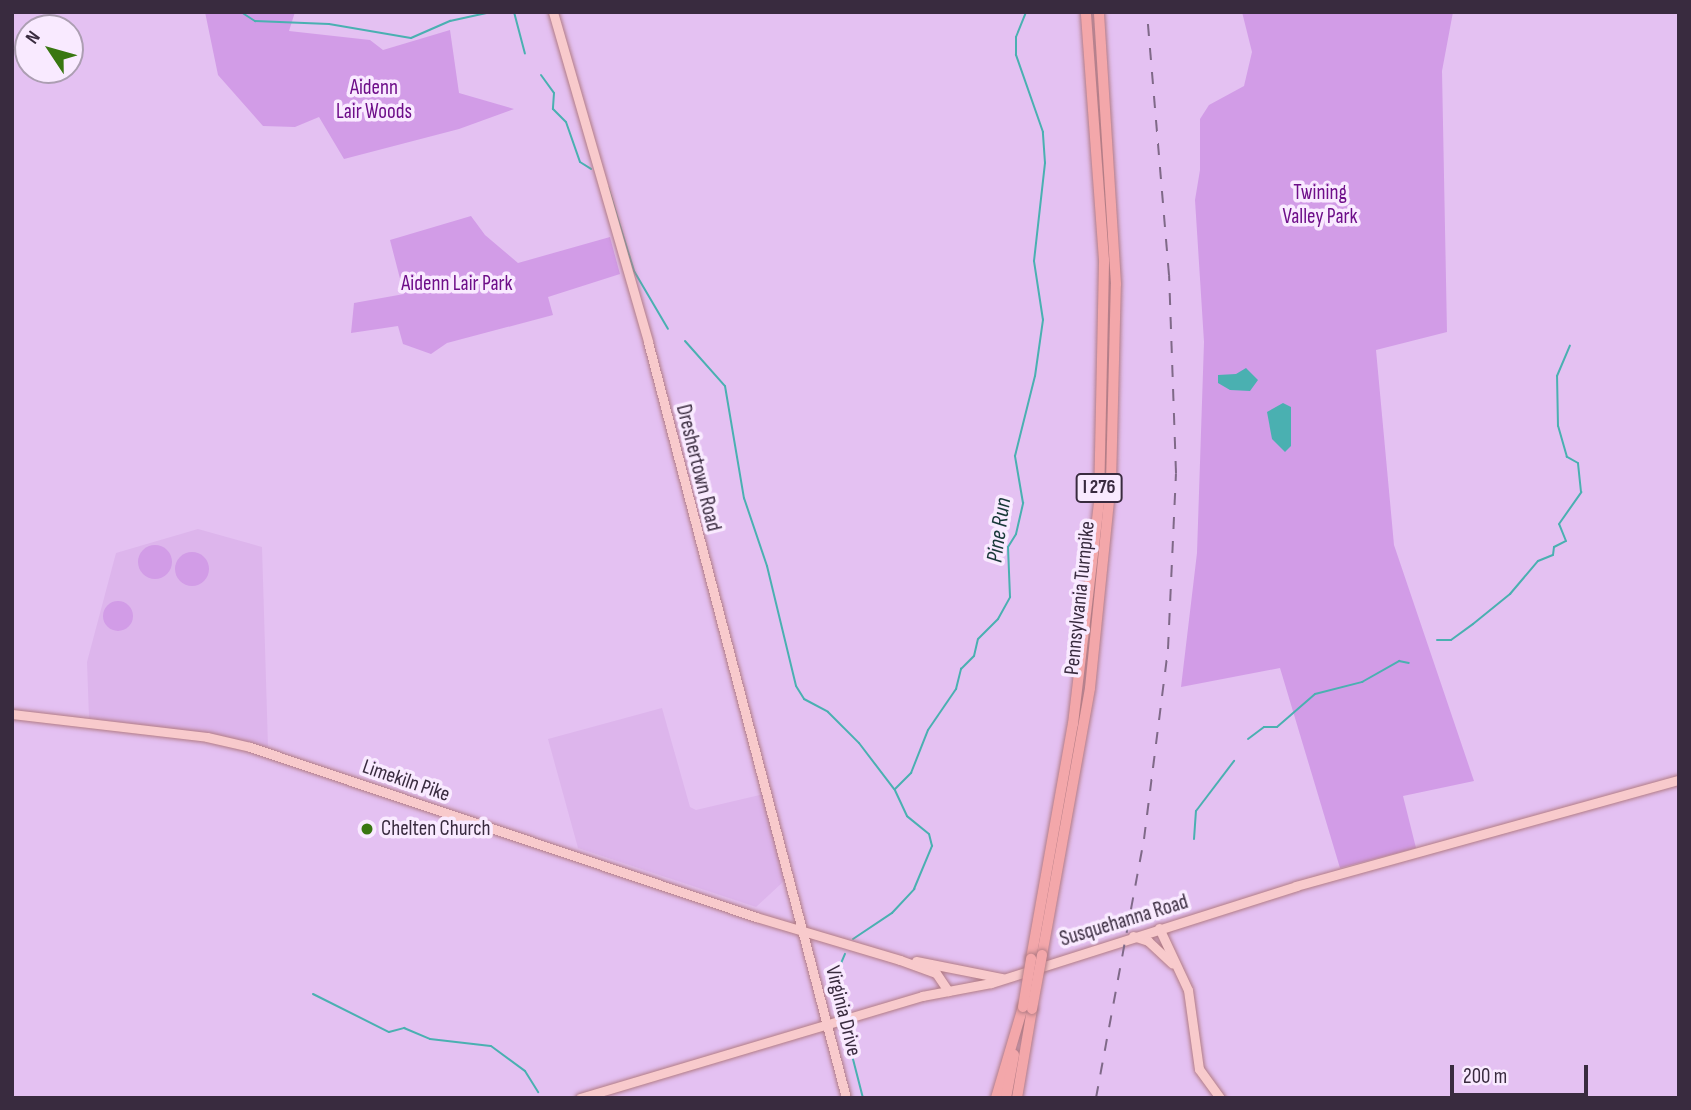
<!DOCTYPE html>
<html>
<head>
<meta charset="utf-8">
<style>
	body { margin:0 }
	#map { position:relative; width:1691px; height:1110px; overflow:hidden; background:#e4c1f2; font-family:"Sofia Sans Condensed",sans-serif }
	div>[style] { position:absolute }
	.built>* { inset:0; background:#ddb5ec }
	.green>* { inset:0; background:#d29ce7 }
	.round { border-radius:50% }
	.water>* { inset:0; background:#4ab0b1 }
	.stream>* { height:2px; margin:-1px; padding:0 1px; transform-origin:1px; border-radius:1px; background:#4ab0b1 }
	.roads { filter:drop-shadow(0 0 2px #b27c85) drop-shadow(0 0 2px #b27c85) }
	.major>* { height:9px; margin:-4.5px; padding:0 4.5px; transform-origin:4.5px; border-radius:4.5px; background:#f8cacc }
	.highway>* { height:10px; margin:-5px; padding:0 5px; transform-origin:5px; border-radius:5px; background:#f3a7aa }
	.rail>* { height:2px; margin-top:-1px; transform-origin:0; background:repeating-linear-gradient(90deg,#7f6988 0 12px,transparent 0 24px) }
	.bridges { filter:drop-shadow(0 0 2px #b27c85) drop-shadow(0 0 2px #b27c85) }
	.highway-bridge>* { height:10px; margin:-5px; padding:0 5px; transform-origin:5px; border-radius:5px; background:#f3a7aa }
	.dots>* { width:19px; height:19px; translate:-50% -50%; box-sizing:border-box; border:4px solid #f9eaff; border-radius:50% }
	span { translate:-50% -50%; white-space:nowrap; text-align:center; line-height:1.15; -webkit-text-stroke:7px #f9eaff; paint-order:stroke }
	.shield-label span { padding:2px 5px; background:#f9eaff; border:2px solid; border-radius:5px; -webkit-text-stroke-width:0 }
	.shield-label { font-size:19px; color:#392b3f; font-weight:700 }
	.park-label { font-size:21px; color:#6e0e89 }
	.street-label { font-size:21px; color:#392b3f }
	.poi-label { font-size:21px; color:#392b3f }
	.left { translate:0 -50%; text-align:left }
	.water-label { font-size:23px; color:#183838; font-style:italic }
	.frame { position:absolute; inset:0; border:14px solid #392b3f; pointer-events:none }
	.north { position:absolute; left:14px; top:14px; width:70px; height:70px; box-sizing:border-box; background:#f9eaff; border:2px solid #ac9eb2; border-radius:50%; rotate:306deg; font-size:19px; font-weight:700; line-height:28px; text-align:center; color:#392b3f }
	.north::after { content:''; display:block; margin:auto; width:24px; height:32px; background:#397711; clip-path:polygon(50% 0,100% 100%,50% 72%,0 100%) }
	.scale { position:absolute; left:1450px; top:1065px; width:138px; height:32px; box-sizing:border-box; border:4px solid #392b3f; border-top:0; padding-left:9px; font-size:21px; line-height:24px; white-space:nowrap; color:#392b3f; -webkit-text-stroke:5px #f9eaff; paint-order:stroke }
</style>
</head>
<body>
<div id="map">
	<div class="built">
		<div style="clip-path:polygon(198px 529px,262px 547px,268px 747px,213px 734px,89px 718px,87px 662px,116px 553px)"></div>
		<div style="clip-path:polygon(662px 708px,690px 807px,696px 810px,764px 794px,784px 881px,756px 907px,578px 848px,548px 739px)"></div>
	</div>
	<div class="green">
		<div style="clip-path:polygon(205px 12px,295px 12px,289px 31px,370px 40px,383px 50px,450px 30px,459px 93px,514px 109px,459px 129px,344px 159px,319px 117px,295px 127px,263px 126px,218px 75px)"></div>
		<div style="clip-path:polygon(1242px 12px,1453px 12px,1442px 71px,1447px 332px,1376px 350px,1394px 545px,1474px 781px,1403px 796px,1416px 848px,1340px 868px,1280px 668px,1181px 687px,1197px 553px,1204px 342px,1195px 200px,1200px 170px,1200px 119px,1209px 105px,1244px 86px,1252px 52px)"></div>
		<div style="clip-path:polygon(471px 216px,485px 235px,518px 263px,610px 237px,620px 274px,548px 297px,553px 315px,447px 343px,431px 354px,403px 344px,398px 326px,351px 333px,354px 303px,404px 294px,390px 240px)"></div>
		<div class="round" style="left:138px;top:545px;width:34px;height:34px"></div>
		<div class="round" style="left:175px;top:552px;width:34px;height:34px"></div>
		<div class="round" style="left:103px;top:601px;width:30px;height:30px"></div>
	</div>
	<div class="water">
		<div style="clip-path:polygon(1246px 368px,1258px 380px,1250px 391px,1230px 390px,1218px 383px,1218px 375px,1236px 374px)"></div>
		<div style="clip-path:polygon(1283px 403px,1291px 407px,1291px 446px,1285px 452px,1272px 439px,1267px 412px)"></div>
	</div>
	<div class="stream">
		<div style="left:241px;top:12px;width:17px;rotate:33deg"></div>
		<div style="left:255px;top:21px;width:74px;rotate:2.3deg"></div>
		<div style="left:329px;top:24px;width:83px;rotate:9.7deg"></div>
		<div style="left:411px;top:38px;width:43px;rotate:-23.6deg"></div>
		<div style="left:450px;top:21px;width:42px;rotate:-12.4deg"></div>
		<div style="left:514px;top:12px;width:43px;rotate:75.3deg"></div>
		<div style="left:541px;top:75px;width:22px;rotate:54deg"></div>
		<div style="left:554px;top:93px;width:16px;rotate:94deg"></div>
		<div style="left:553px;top:109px;width:18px;rotate:45deg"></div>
		<div style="left:566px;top:122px;width:42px;rotate:70.7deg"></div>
		<div style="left:580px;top:162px;width:13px;rotate:32deg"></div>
		<div style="left:608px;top:187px;width:88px;rotate:72.8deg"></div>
		<div style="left:634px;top:271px;width:67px;rotate:59.6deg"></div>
		<div style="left:685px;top:341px;width:60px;rotate:48.4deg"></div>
		<div style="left:725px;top:386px;width:114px;rotate:80.4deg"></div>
		<div style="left:744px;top:498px;width:72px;rotate:71.3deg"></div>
		<div style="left:767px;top:566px;width:123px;rotate:76.4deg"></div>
		<div style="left:796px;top:686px;width:15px;rotate:58deg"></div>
		<div style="left:804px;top:699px;width:27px;rotate:28deg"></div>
		<div style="left:828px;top:712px;width:44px;rotate:45deg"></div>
		<div style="left:859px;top:743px;width:58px;rotate:52.7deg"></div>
		<div style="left:1437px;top:640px;width:14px"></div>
		<div style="left:1451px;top:640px;width:27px;rotate:-36deg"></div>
		<div style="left:1473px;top:624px;width:48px;rotate:-39deg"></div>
		<div style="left:1510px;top:594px;width:43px;rotate:-49.7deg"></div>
		<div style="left:1538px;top:561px;width:16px;rotate:-22deg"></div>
		<div style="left:1553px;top:555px;width:8px;rotate:-83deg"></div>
		<div style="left:1554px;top:547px;width:13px;rotate:-27deg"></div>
		<div style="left:1566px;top:541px;width:18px;rotate:-112deg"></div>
		<div style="left:1559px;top:524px;width:39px;rotate:-55deg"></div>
		<div style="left:1581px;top:492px;width:29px;rotate:-96deg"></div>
		<div style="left:1578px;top:463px;width:13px;rotate:-151deg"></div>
		<div style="left:1567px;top:457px;width:32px;rotate:-106deg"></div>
		<div style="left:1558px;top:426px;width:50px;rotate:-91.1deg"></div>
		<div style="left:1557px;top:376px;width:33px;rotate:-67deg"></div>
		<div style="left:1248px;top:739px;width:20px;rotate:-37deg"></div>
		<div style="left:1264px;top:727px;width:13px"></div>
		<div style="left:1277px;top:727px;width:50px;rotate:-41deg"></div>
		<div style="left:1315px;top:694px;width:49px;rotate:-14.3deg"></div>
		<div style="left:1362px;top:682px;width:43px;rotate:-29.6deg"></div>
		<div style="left:1399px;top:661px;width:10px;rotate:11deg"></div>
		<div style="left:895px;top:789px;width:23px;rotate:-45deg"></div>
		<div style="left:911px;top:773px;width:46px;rotate:-68.4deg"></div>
		<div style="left:928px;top:730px;width:50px;rotate:-55.7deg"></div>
		<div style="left:956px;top:689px;width:21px;rotate:-76deg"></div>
		<div style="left:961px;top:669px;width:18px;rotate:-45deg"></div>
		<div style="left:974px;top:656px;width:17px;rotate:-77deg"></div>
		<div style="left:978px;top:639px;width:28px;rotate:-45deg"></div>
		<div style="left:998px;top:619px;width:25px;rotate:-61deg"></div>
		<div style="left:1010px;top:597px;width:50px;rotate:-92.3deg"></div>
		<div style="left:1008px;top:547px;width:15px;rotate:-58deg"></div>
		<div style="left:1016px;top:534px;width:32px;rotate:-77deg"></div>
		<div style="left:1023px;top:503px;width:48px;rotate:-99.7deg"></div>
		<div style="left:1015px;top:456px;width:82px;rotate:-76deg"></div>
		<div style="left:1035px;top:376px;width:57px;rotate:-81.9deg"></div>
		<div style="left:1043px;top:320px;width:60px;rotate:-98.7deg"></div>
		<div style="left:1034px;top:261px;width:99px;rotate:-83.6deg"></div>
		<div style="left:1045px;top:163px;width:31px;rotate:-94deg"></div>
		<div style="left:1043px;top:132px;width:82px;rotate:-109.3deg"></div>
		<div style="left:1016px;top:55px;width:18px;rotate:-90deg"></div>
		<div style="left:1016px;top:37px;width:27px;rotate:-68deg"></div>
		<div style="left:1194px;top:839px;width:28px;rotate:-86deg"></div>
		<div style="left:1196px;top:811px;width:63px;rotate:-52.8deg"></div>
		<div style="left:853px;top:939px;width:47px;rotate:-33.7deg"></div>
		<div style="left:892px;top:913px;width:33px;rotate:-47deg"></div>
		<div style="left:914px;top:889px;width:47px;rotate:-67.3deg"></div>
		<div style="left:932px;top:846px;width:12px;rotate:-104deg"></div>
		<div style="left:929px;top:834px;width:28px;rotate:-141deg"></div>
		<div style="left:907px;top:816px;width:29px;rotate:-115deg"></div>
		<div style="left:313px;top:994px;width:85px;rotate:26.6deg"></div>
		<div style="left:389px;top:1032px;width:16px;rotate:-15deg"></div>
		<div style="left:404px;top:1028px;width:28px;rotate:23deg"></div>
		<div style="left:430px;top:1039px;width:61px;rotate:6.5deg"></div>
		<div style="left:491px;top:1046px;width:42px;rotate:36.3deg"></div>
		<div style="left:525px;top:1071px;width:25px;rotate:58deg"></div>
		<div style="left:842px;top:1012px;width:37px;rotate:-99deg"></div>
		<div style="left:836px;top:975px;width:23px;rotate:-67deg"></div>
		<div style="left:845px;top:1028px;width:72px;rotate:75.6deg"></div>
	</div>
	<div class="roads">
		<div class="major">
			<div style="left:553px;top:12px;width:343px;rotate:73.9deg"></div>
			<div style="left:648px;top:342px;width:781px;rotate:75.32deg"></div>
			<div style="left:12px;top:714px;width:196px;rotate:6.7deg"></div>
			<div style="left:207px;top:737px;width:44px;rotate:13.1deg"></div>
			<div style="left:250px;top:747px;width:534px;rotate:18.57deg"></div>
			<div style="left:756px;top:917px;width:150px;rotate:16.6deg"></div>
			<div style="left:900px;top:960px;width:38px;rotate:20deg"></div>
			<div style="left:936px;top:973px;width:22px;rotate:56deg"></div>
			<div style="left:1159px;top:928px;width:68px;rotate:64.9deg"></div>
			<div style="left:1188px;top:990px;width:80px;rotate:82.1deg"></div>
			<div style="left:1199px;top:1069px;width:36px;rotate:54deg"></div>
			<div style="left:1133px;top:936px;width:16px;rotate:18deg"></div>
			<div style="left:1148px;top:941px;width:33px;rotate:43deg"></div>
			<div style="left:916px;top:961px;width:88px;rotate:11.2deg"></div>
			<div style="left:580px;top:1098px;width:357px;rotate:-16.6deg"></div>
			<div style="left:922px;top:996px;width:70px;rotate:-10.7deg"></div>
			<div style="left:991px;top:983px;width:320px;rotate:-17.6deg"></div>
			<div style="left:1296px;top:886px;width:397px;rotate:-15.5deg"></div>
		</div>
		<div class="highway">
			<div style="left:1042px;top:955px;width:271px;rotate:-79.8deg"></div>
			<div style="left:1090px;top:688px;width:206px;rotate:-84.2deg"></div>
			<div style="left:1111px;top:483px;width:199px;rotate:-88.6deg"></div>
			<div style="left:1116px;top:284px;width:273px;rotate:-93.6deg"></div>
			<div style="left:1031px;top:959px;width:239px;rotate:-79.9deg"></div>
			<div style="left:1073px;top:724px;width:224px;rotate:-83.3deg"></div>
			<div style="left:1099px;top:502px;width:242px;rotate:-88.8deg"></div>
			<div style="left:1104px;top:260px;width:249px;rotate:-94.2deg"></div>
			<div style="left:996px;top:1098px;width:95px;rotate:-73.5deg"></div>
			<div style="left:1006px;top:1098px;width:44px;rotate:-79.5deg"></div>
			<div style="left:1017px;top:1098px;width:90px;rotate:-80.4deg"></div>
		</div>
	</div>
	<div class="rail">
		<div style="left:1096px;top:1098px;width:263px;rotate:-79.5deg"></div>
		<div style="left:1144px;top:839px;width:192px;rotate:-82.8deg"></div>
		<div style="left:1168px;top:649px;width:176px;rotate:-87.4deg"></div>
		<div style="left:1176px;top:473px;width:198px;rotate:-92deg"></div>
		<div style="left:1169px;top:275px;width:264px;rotate:-94.8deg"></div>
	</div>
	<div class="bridges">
		<div class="highway-bridge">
			<div style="left:1023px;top:1007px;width:49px;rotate:-80.5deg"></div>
			<div style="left:1032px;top:1009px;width:55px;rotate:-79.5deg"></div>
		</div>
	</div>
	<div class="dots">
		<div style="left:367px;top:829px;background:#397711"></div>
	</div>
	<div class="shield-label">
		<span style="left:1099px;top:488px">I 276</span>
	</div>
	<div class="park-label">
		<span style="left:374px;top:100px">Aidenn<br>Lair Woods</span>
		<span style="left:1320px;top:205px">Twining<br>Valley Park</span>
		<span style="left:457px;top:284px">Aidenn Lair Park</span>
	</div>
	<div class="street-label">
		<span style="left:698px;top:468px;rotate:76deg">Dreshertown Road</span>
		<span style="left:1080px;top:598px;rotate:-84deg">Pennsylvania Turnpike</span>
		<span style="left:406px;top:781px;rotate:19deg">Limekiln Pike</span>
		<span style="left:1124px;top:921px;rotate:-17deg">Susquehanna Road</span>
		<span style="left:843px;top:1011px;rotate:76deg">Virginia Drive</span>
	</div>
	<div class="poi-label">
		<span class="left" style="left:381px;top:829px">Chelten Church</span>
	</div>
	<div class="water-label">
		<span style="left:999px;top:530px;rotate:-82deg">Pine Run</span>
	</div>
	<div class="frame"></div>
	<div class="north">N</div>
	<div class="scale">200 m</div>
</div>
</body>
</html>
